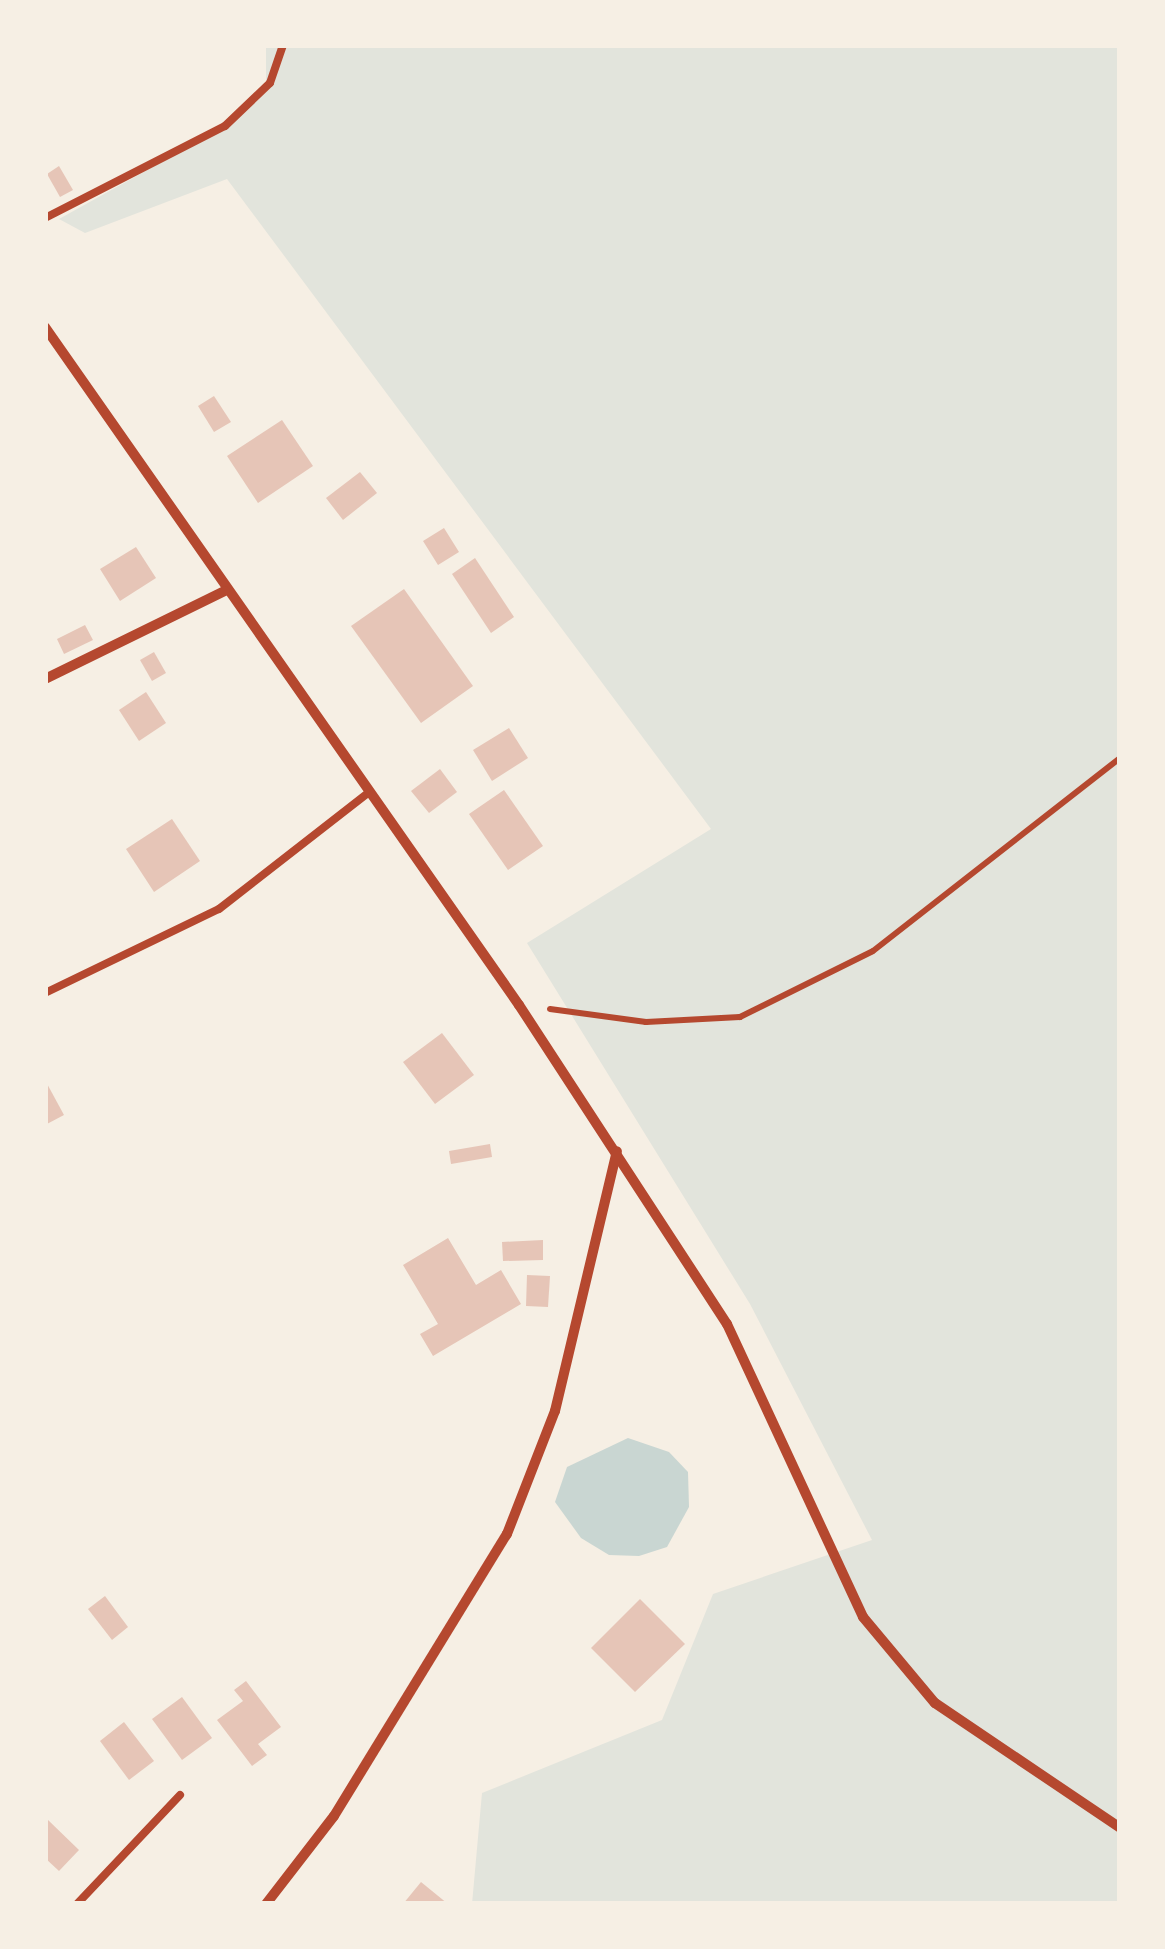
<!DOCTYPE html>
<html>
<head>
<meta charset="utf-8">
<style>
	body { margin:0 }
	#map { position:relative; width:1165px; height:1949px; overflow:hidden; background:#f6efe4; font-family:"Fira Sans",sans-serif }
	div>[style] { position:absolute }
	.green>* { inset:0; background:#e2e4dc }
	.water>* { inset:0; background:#c9d6d2 }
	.building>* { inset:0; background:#e6c5b7 }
	.path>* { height:6px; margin:-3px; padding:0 3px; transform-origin:3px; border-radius:3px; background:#b5482f }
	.service>* { height:8px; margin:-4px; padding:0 4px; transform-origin:4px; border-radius:4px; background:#b5482f }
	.minor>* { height:10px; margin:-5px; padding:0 5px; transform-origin:5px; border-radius:5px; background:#b5482f }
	span { translate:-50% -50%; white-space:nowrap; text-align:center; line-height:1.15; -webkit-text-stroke:10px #f6efe4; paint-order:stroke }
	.frame { position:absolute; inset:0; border:48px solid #f6efe4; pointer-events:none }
</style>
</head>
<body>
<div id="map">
	<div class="green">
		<div style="clip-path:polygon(266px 45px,1120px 45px,1120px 1904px,472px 1904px,482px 1793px,662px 1720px,713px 1594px,872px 1540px,750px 1304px,527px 943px,711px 829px,227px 179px,85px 233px,59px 219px,225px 127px,266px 91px)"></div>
	</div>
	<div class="water">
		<div style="clip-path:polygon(628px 1438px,669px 1452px,688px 1472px,689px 1507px,667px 1547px,639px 1556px,609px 1555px,581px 1538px,555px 1502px,567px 1467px)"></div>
	</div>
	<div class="building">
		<div style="clip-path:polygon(59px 166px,73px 190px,60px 197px,47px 174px)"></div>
		<div style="clip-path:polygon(214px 396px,231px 422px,214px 432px,198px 406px)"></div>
		<div style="clip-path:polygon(282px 420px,313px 466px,258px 503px,227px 456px)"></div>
		<div style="clip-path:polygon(360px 472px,377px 493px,343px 520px,326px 498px)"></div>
		<div style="clip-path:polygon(444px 528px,459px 552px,438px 565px,423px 541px)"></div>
		<div style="clip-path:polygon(136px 547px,156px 578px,120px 601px,100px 569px)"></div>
		<div style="clip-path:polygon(475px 558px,514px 617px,491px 633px,452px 574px)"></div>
		<div style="clip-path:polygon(404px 589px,473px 686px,421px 723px,351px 626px)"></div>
		<div style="clip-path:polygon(85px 625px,93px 640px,64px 654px,57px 639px)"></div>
		<div style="clip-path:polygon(154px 652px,166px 673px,152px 681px,140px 660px)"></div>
		<div style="clip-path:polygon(146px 692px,166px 723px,139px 741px,119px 710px)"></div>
		<div style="clip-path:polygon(509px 728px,528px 758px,492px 781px,473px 750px)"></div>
		<div style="clip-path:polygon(440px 769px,457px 792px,429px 813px,411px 791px)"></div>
		<div style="clip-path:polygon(504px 790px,543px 846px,508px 870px,469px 814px)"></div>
		<div style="clip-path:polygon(172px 819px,200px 861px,154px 892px,126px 849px)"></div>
		<div style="clip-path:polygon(442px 1033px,474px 1075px,435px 1104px,403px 1062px)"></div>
		<div style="clip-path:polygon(45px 1080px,64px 1115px,45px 1125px)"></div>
		<div style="clip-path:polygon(490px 1144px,492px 1157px,451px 1164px,449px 1151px)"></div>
		<div style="clip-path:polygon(448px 1238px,476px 1285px,501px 1270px,521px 1304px,433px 1356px,420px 1334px,438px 1324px,403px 1265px)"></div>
		<div style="clip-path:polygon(543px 1240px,543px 1260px,503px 1261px,502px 1242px)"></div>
		<div style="clip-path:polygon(527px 1275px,550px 1276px,548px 1307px,526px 1306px)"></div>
		<div style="clip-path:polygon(105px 1596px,128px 1627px,112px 1640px,88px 1609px)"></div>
		<div style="clip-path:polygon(640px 1599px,685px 1644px,635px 1692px,591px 1648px)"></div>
		<div style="clip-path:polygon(246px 1681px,281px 1727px,258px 1744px,267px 1755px,252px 1766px,217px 1720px,243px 1701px,234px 1690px)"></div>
		<div style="clip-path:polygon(182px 1697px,212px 1738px,182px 1760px,152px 1719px)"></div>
		<div style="clip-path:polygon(124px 1722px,154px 1761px,129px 1780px,100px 1741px)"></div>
		<div style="clip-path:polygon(48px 1820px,79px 1850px,59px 1871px,45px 1858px)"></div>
		<div style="clip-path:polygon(421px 1882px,448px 1904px,403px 1904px)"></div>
	</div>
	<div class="path">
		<div style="left:550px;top:1009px;width:97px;rotate:7.7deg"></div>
		<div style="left:646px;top:1022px;width:94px;rotate:-3deg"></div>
		<div style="left:740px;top:1017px;width:148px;rotate:-26.4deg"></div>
		<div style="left:873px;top:951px;width:313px;rotate:-38deg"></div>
	</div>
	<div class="service">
		<div style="left:45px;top:218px;width:202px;rotate:-27.1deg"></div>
		<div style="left:225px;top:126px;width:62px;rotate:-43.7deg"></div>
		<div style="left:270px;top:83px;width:40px;rotate:-71.1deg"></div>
		<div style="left:45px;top:993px;width:193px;rotate:-25.8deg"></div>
		<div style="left:219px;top:909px;width:189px;rotate:-37.9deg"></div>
		<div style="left:77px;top:1904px;width:150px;rotate:-46.6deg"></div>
	</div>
	<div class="minor">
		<div style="left:45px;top:327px;width:827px;rotate:55.04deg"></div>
		<div style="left:519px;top:1005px;width:381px;rotate:56.9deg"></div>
		<div style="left:727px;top:1324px;width:323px;rotate:65.1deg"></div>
		<div style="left:863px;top:1617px;width:112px;rotate:50.1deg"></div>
		<div style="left:935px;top:1703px;width:223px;rotate:34deg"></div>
		<div style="left:45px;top:679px;width:200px;rotate:-26.1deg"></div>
		<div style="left:266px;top:1904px;width:111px;rotate:-52.3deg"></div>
		<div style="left:334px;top:1816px;width:331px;rotate:-58.5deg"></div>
		<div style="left:507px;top:1534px;width:132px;rotate:-68.7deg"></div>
		<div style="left:555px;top:1411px;width:267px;rotate:-76.6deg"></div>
	</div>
	<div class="frame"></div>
</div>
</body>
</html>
